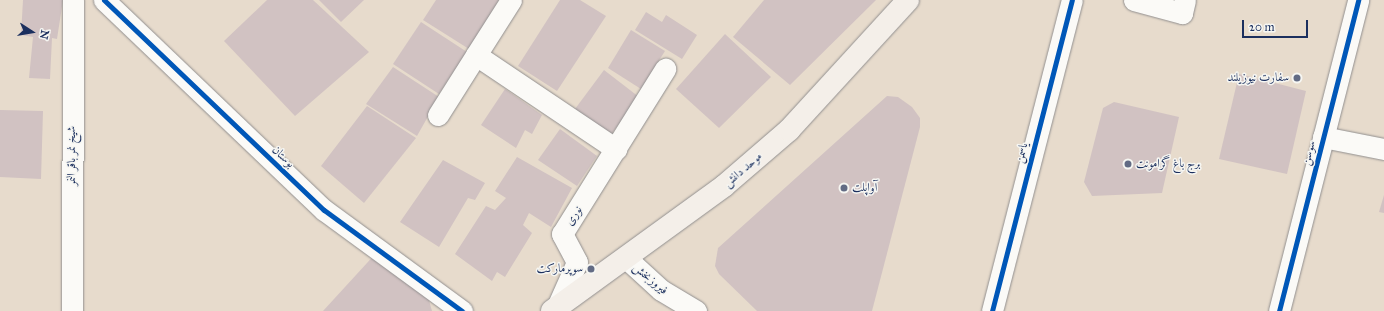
<!DOCTYPE html>
<html>
<head>
<meta charset="utf-8">
<style>
	body { margin:0 }
	#map { position:relative; width:1384px; height:311px; overflow:hidden; background:#e7dbcc; font-family:"IM FELL Great Primer",Amiri,serif }
	div>[style] { position:absolute }
	.building>* { inset:0; background:#d1c2c2 }
	.roads { filter:drop-shadow(0 0 1px #918f8f) drop-shadow(0 0 1px #918f8f) }
	.street>* { height:21px; margin:-10.5px; padding:0 10.5px; transform-origin:10.5px; border-radius:10.5px; background:#fbfaf7 }
	.secondary>* { height:22px; margin:-11px; padding:0 11px; transform-origin:11px; border-radius:11px; background:#f4efe9 }
	.cycleway>* { height:5px; margin:-2.5px; padding:0 2.5px; transform-origin:2.5px; border-radius:2.5px; background:#0057b8 }
	.dots>* { width:11px; height:11px; translate:-50% -50%; box-sizing:border-box; border:2px solid #f6f6f2; border-radius:50% }
	span { translate:-50% -50%; white-space:nowrap; text-align:center; line-height:1.15; -webkit-text-stroke:3px #f6f6f2; paint-order:stroke }
	.poi-label { font-size:12px; color:#1b2f5e }
	.right { translate:-100% -50%; text-align:right }
	.left { translate:0 -50%; text-align:left }
	.street-label { font-size:12px; color:#1b2f5e }
	.north { position:absolute; left:12px; top:12px; width:40px; height:40px; -webkit-text-stroke:3px #f6f6f2; paint-order:stroke; rotate:102deg; font-size:11px; font-weight:700; line-height:16px; text-align:center; color:#1b2f5e }
	.north::after { content:''; display:block; margin:auto; width:14px; height:18px; background:#1b2f5e; clip-path:polygon(50% 0,100% 100%,50% 72%,0 100%) }
	.scale { position:absolute; left:1242px; top:20px; width:66px; height:18px; box-sizing:border-box; border:2px solid #1b2f5e; border-top:0; padding-left:5px; font-size:12px; line-height:14px; white-space:nowrap; color:#1b2f5e; -webkit-text-stroke:3px #f6f6f2; paint-order:stroke }
</style>
</head>
<body>
<div id="map">
	<div class="building">
		<div style="clip-path:polygon(23px 0,63px 0,57px 39px,52px 38px,50px 79px,29px 78px,33px 37px,21px 35px)"></div>
		<div style="clip-path:polygon(267px 0,313px 0,369px 52px,295px 116px,224px 41px)"></div>
		<div style="clip-path:polygon(319px 0,364px 0,341px 22px)"></div>
		<div style="clip-path:polygon(436px 0,499px 0,469px 49px,423px 20px)"></div>
		<div style="clip-path:polygon(560px 0,580px 0,606px 16px,557px 91px,518px 66px)"></div>
		<div style="clip-path:polygon(764px 0,876px 0,790px 85px,733px 37px)"></div>
		<div style="clip-path:polygon(646px 12px,662px 22px,666px 15px,697px 35px,682px 59px,635px 30px)"></div>
		<div style="clip-path:polygon(421px 22px,467px 52px,439px 94px,393px 64px)"></div>
		<div style="clip-path:polygon(631px 30px,665px 51px,641px 89px,608px 68px)"></div>
		<div style="clip-path:polygon(725px 34px,771px 77px,719px 128px,676px 89px)"></div>
		<div style="clip-path:polygon(393px 67px,439px 97px,417px 136px,366px 104px)"></div>
		<div style="clip-path:polygon(604px 70px,639px 97px,610px 136px,575px 109px)"></div>
		<div style="clip-path:polygon(1239px 74px,1306px 91px,1287px 174px,1219px 159px)"></div>
		<div style="clip-path:polygon(505px 89px,542px 115px,532px 134px,525px 130px,516px 148px,481px 125px)"></div>
		<div style="clip-path:polygon(887px 96px,898px 97px,912px 107px,920px 118px,920px 127px,872px 311px,757px 311px,719px 274px,715px 266px,718px 248px)"></div>
		<div style="clip-path:polygon(1114px 102px,1179px 117px,1162px 193px,1092px 196px,1084px 182px,1103px 108px)"></div>
		<div style="clip-path:polygon(367px 106px,416px 138px,364px 203px,321px 166px)"></div>
		<div style="clip-path:polygon(0 110px,43px 111px,41px 179px,0 177px)"></div>
		<div style="clip-path:polygon(560px 129px,597px 156px,577px 186px,538px 160px)"></div>
		<div style="clip-path:polygon(517px 157px,572px 188px,551px 227px,529px 213px,523px 225px,532px 233px,505px 277px,497px 272px,492px 281px,455px 254px,486px 206px,495px 210px,506px 198px,495px 191px)"></div>
		<div style="clip-path:polygon(443px 160px,485px 183px,475px 200px,468px 198px,439px 247px,400px 222px)"></div>
		<div style="clip-path:polygon(1384px 195px,1384px 213px,1379px 212px)"></div>
		<div style="clip-path:polygon(378px 251px,428px 297px,432px 311px,323px 311px)"></div>
	</div>
	<div class="roads">
		<div class="street">
			<div style="left:104px;top:0;width:304px;rotate:43.7deg"></div>
			<div style="left:324px;top:210px;width:171px;rotate:36.2deg"></div>
			<div style="left:1134px;top:0;width:50px;rotate:15.2deg"></div>
			<div style="left:1182px;top:13px;width:13px;rotate:-77deg"></div>
			<div style="left:476px;top:55px;width:65px;rotate:-57.5deg"></div>
			<div style="left:438px;top:115px;width:71px;rotate:-57.7deg"></div>
			<div style="left:476px;top:55px;width:169px;rotate:33.9deg"></div>
			<div style="left:1323px;top:137px;width:62px;rotate:11.1deg"></div>
			<div style="left:626px;top:258px;width:47px;rotate:42.4deg"></div>
			<div style="left:661px;top:290px;width:41px;rotate:31deg"></div>
			<div style="left:557px;top:307px;width:49px;rotate:-66deg"></div>
			<div style="left:577px;top:262px;width:32px;rotate:-118deg"></div>
			<div style="left:562px;top:234px;width:195px;rotate:-58deg"></div>
			<div style="left:72px;top:311px;width:311px;rotate:-89.8deg"></div>
			<div style="left:992px;top:311px;width:321px;rotate:-75.6deg"></div>
			<div style="left:1279px;top:311px;width:321px;rotate:-75.7deg"></div>
		</div>
		<div class="secondary">
			<div style="left:552px;top:311px;width:213px;rotate:-36deg"></div>
			<div style="left:724px;top:186px;width:86px;rotate:-40.7deg"></div>
			<div style="left:789px;top:130px;width:176px;rotate:-47.5deg"></div>
		</div>
	</div>
	<div class="cycleway">
		<div style="left:104px;top:0;width:304px;rotate:43.7deg"></div>
		<div style="left:324px;top:210px;width:171px;rotate:36.2deg"></div>
		<div style="left:992px;top:311px;width:321px;rotate:-75.6deg"></div>
		<div style="left:1279px;top:311px;width:321px;rotate:-75.7deg"></div>
	</div>
	<div class="dots">
		<div style="left:1297px;top:78px;background:#626b84"></div>
		<div style="left:1128px;top:164px;background:#626b84"></div>
		<div style="left:844px;top:188px;background:#626b84"></div>
		<div style="left:591px;top:269px;background:#626b84"></div>
	</div>
	<div class="poi-label">
		<span class="right" style="left:1289px;top:78px">سفارت نیوزیلند</span>
		<span class="left" style="left:1136px;top:164px">برج باغ گرامونت</span>
		<span class="left" style="left:852px;top:188px">آواپلت</span>
		<span class="right" style="left:583px;top:269px">سوپرمارکت</span>
	</div>
	<div class="street-label">
		<span style="left:1022px;top:153px;rotate:-76deg">یاسمن</span>
		<span style="left:1309px;top:153px;rotate:-76deg">سوسن</span>
		<span style="left:72px;top:156px;rotate:-90deg">شیخ نمر باقر النمر</span>
		<span style="left:283px;top:157px;rotate:43deg">بوستان</span>
		<span style="left:743px;top:170px;rotate:-41deg">موحد دانش</span>
		<span style="left:574px;top:216px;rotate:-57deg">نوری</span>
		<span style="left:650px;top:279px;rotate:40deg">فیروزبخش</span>
	</div>
	<div class="north">N</div>
	<div class="scale">20 m</div>
</div>
</body>
</html>
